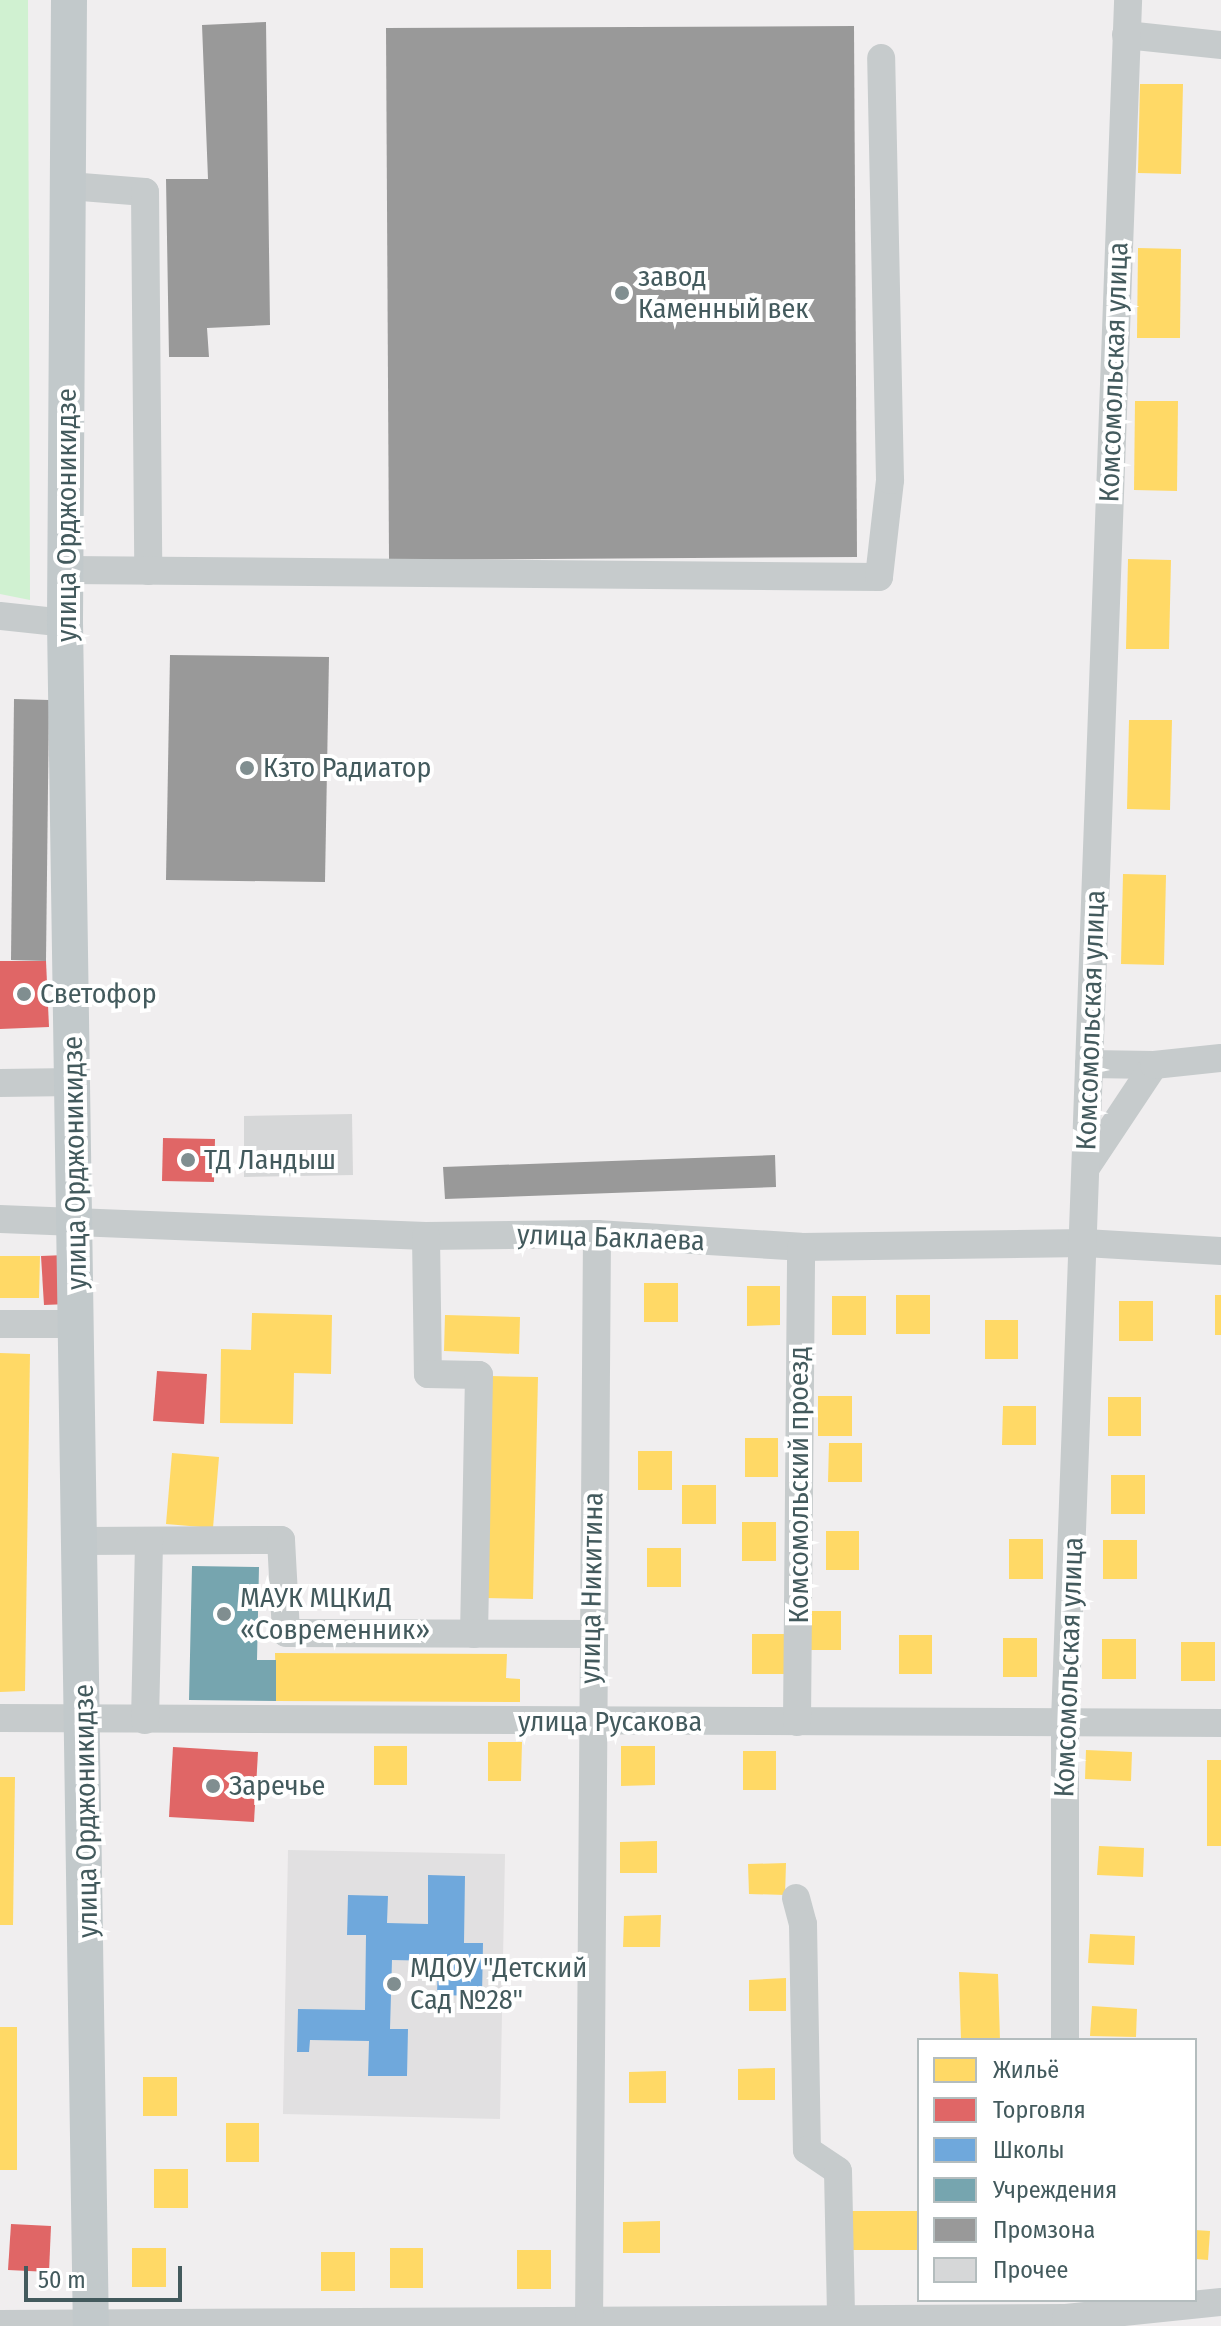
<!DOCTYPE html>
<html>
<head>
<meta charset="utf-8">
<style>
	body { margin:0 }
	#map { position:relative; width:1221px; height:2326px; overflow:hidden; background:#f0eeef; font-family:"Fira Sans Condensed",sans-serif }
	div>[style] { position:absolute }
	.education>* { inset:0; background:#e1e0e1 }
	.green>* { inset:0; background:#d0f1d1 }
	.homes>* { inset:0; background:#ffd966 }
	.shops>* { inset:0; background:#e06666 }
	.schools>* { inset:0; background:#6fa8dc }
	.public>* { inset:0; background:#76a5af }
	.industry>* { inset:0; background:#999 }
	.building>* { inset:0; background:#d6d7d8 }
	.minor>* { height:28px; margin:-14px; padding:0 14px; transform-origin:14px; border-radius:14px; background:#c6cbcc }
	.major>* { height:36px; margin:-18px; padding:0 18px; transform-origin:18px; border-radius:18px; background:#c2c9cb }
	.dots>* { width:22px; height:22px; translate:-50% -50%; box-sizing:border-box; border:4px solid #fff; border-radius:50% }
	span { translate:-50% -50%; white-space:nowrap; text-align:center; line-height:1.15; -webkit-text-stroke:8px #fff; paint-order:stroke }
	.poi-label { font-size:28px; color:#435a5d }
	.left { translate:0 -50%; text-align:left }
	.street-label { font-size:28px; color:#435a5d }
	.legend { position:absolute; left:917px; top:2038px; width:280px; height:264px; box-sizing:border-box; background:#fff; border:2px solid #b4bdbe; margin:0; padding:10px 14px; list-style:none; font-size:24px; color:#435a5d }
	.legend li { display:flex; align-items:center; gap:16px; height:40px }
	.legend b { width:40px; border:2px solid #b4bdbe }
	.scale { position:absolute; left:24px; top:2266px; width:158px; height:36px; box-sizing:border-box; border:4px solid #435a5d; border-top:0; padding-left:10px; font-size:24px; line-height:28px; white-space:nowrap; color:#435a5d; -webkit-text-stroke:6px #fff; paint-order:stroke }
</style>
</head>
<body>
<div id="map">
	<div class="education">
		<div style="clip-path:polygon(288px 1850px,505px 1854px,500px 2119px,283px 2114px)"></div>
	</div>
	<div class="green">
		<div style="clip-path:polygon(0 0,28px 0,30px 600px,0 594px)"></div>
	</div>
	<div class="homes">
		<div style="clip-path:polygon(1140px 84px,1183px 84px,1181px 174px,1138px 173px)"></div>
		<div style="clip-path:polygon(1138px 248px,1181px 249px,1180px 338px,1137px 338px)"></div>
		<div style="clip-path:polygon(1135px 401px,1178px 401px,1177px 491px,1134px 490px)"></div>
		<div style="clip-path:polygon(1128px 559px,1171px 560px,1169px 649px,1126px 649px)"></div>
		<div style="clip-path:polygon(1129px 720px,1172px 720px,1170px 810px,1127px 809px)"></div>
		<div style="clip-path:polygon(1123px 874px,1166px 875px,1164px 965px,1121px 964px)"></div>
		<div style="clip-path:polygon(0 1256px,40px 1256px,39px 1298px,0 1298px)"></div>
		<div style="clip-path:polygon(644px 1283px,678px 1283px,678px 1322px,644px 1322px)"></div>
		<div style="clip-path:polygon(747px 1286px,780px 1286px,780px 1325px,747px 1326px)"></div>
		<div style="clip-path:polygon(896px 1295px,930px 1295px,930px 1334px,896px 1334px)"></div>
		<div style="clip-path:polygon(1215px 1295px,1221px 1295px,1221px 1335px,1215px 1335px)"></div>
		<div style="clip-path:polygon(832px 1296px,866px 1296px,866px 1335px,832px 1335px)"></div>
		<div style="clip-path:polygon(1119px 1301px,1153px 1301px,1153px 1341px,1119px 1341px)"></div>
		<div style="clip-path:polygon(252px 1313px,332px 1315px,331px 1374px,294px 1373px,293px 1424px,220px 1423px,221px 1349px,251px 1350px)"></div>
		<div style="clip-path:polygon(445px 1315px,520px 1317px,519px 1354px,444px 1351px)"></div>
		<div style="clip-path:polygon(985px 1320px,1018px 1320px,1018px 1359px,985px 1359px)"></div>
		<div style="clip-path:polygon(0 1353px,30px 1354px,25px 1691px,0 1692px)"></div>
		<div style="clip-path:polygon(490px 1376px,538px 1377px,533px 1599px,485px 1598px)"></div>
		<div style="clip-path:polygon(818px 1396px,852px 1396px,852px 1436px,818px 1436px)"></div>
		<div style="clip-path:polygon(1108px 1397px,1141px 1397px,1141px 1436px,1108px 1436px)"></div>
		<div style="clip-path:polygon(1003px 1406px,1036px 1406px,1036px 1445px,1002px 1445px)"></div>
		<div style="clip-path:polygon(745px 1438px,778px 1438px,778px 1477px,745px 1477px)"></div>
		<div style="clip-path:polygon(829px 1443px,862px 1443px,862px 1482px,828px 1482px)"></div>
		<div style="clip-path:polygon(638px 1451px,672px 1451px,672px 1490px,638px 1490px)"></div>
		<div style="clip-path:polygon(172px 1453px,219px 1457px,213px 1528px,166px 1524px)"></div>
		<div style="clip-path:polygon(1111px 1475px,1145px 1475px,1145px 1514px,1111px 1514px)"></div>
		<div style="clip-path:polygon(682px 1485px,716px 1485px,716px 1524px,682px 1524px)"></div>
		<div style="clip-path:polygon(742px 1522px,776px 1522px,776px 1561px,742px 1561px)"></div>
		<div style="clip-path:polygon(826px 1531px,859px 1531px,859px 1570px,826px 1570px)"></div>
		<div style="clip-path:polygon(1009px 1539px,1043px 1539px,1043px 1579px,1009px 1579px)"></div>
		<div style="clip-path:polygon(1103px 1540px,1137px 1540px,1137px 1579px,1103px 1579px)"></div>
		<div style="clip-path:polygon(647px 1548px,681px 1548px,681px 1587px,647px 1587px)"></div>
		<div style="clip-path:polygon(807px 1611px,841px 1611px,841px 1650px,807px 1650px)"></div>
		<div style="clip-path:polygon(752px 1634px,786px 1634px,786px 1674px,752px 1674px)"></div>
		<div style="clip-path:polygon(899px 1635px,932px 1635px,932px 1674px,899px 1674px)"></div>
		<div style="clip-path:polygon(1003px 1638px,1037px 1638px,1037px 1677px,1003px 1677px)"></div>
		<div style="clip-path:polygon(1102px 1639px,1136px 1639px,1136px 1679px,1102px 1679px)"></div>
		<div style="clip-path:polygon(1181px 1642px,1215px 1642px,1215px 1681px,1181px 1681px)"></div>
		<div style="clip-path:polygon(275px 1653px,507px 1654px,506px 1678px,520px 1679px,520px 1702px,276px 1701px)"></div>
		<div style="clip-path:polygon(488px 1742px,522px 1742px,521px 1781px,488px 1781px)"></div>
		<div style="clip-path:polygon(374px 1746px,407px 1746px,407px 1785px,374px 1785px)"></div>
		<div style="clip-path:polygon(621px 1746px,655px 1746px,655px 1785px,621px 1786px)"></div>
		<div style="clip-path:polygon(1086px 1750px,1132px 1752px,1131px 1781px,1085px 1779px)"></div>
		<div style="clip-path:polygon(743px 1751px,776px 1751px,776px 1790px,743px 1790px)"></div>
		<div style="clip-path:polygon(1207px 1760px,1221px 1760px,1221px 1846px,1207px 1846px)"></div>
		<div style="clip-path:polygon(0 1777px,15px 1777px,13px 1925px,0 1925px)"></div>
		<div style="clip-path:polygon(657px 1841px,657px 1873px,620px 1873px,620px 1842px)"></div>
		<div style="clip-path:polygon(1099px 1846px,1144px 1848px,1143px 1877px,1097px 1875px)"></div>
		<div style="clip-path:polygon(786px 1863px,785px 1895px,749px 1894px,748px 1864px)"></div>
		<div style="clip-path:polygon(661px 1915px,660px 1947px,623px 1947px,624px 1916px)"></div>
		<div style="clip-path:polygon(1090px 1934px,1135px 1936px,1134px 1965px,1088px 1963px)"></div>
		<div style="clip-path:polygon(959px 1972px,998px 1974px,1000px 2040px,961px 2040px)"></div>
		<div style="clip-path:polygon(786px 1978px,786px 2011px,749px 2011px,749px 1980px)"></div>
		<div style="clip-path:polygon(1092px 2006px,1137px 2009px,1136px 2037px,1090px 2036px)"></div>
		<div style="clip-path:polygon(0 2027px,17px 2027px,17px 2170px,0 2170px)"></div>
		<div style="clip-path:polygon(775px 2068px,775px 2100px,738px 2100px,738px 2069px)"></div>
		<div style="clip-path:polygon(666px 2071px,666px 2103px,629px 2103px,629px 2072px)"></div>
		<div style="clip-path:polygon(143px 2077px,177px 2077px,177px 2116px,143px 2116px)"></div>
		<div style="clip-path:polygon(226px 2123px,259px 2123px,259px 2162px,226px 2162px)"></div>
		<div style="clip-path:polygon(154px 2169px,188px 2169px,188px 2208px,154px 2208px)"></div>
		<div style="clip-path:polygon(850px 2211px,919px 2211px,919px 2250px,852px 2250px)"></div>
		<div style="clip-path:polygon(660px 2221px,660px 2253px,623px 2253px,623px 2222px)"></div>
		<div style="clip-path:polygon(1195px 2230px,1210px 2231px,1208px 2260px,1195px 2259px)"></div>
		<div style="clip-path:polygon(132px 2248px,166px 2248px,166px 2287px,132px 2287px)"></div>
		<div style="clip-path:polygon(390px 2248px,423px 2248px,423px 2288px,390px 2288px)"></div>
		<div style="clip-path:polygon(517px 2250px,551px 2250px,551px 2289px,517px 2289px)"></div>
		<div style="clip-path:polygon(321px 2252px,355px 2252px,355px 2291px,321px 2291px)"></div>
	</div>
	<div class="shops">
		<div style="clip-path:polygon(0 961px,46px 961px,49px 1027px,0 1029px)"></div>
		<div style="clip-path:polygon(163px 1138px,215px 1139px,214px 1182px,162px 1181px)"></div>
		<div style="clip-path:polygon(65px 1255px,68px 1304px,44px 1305px,41px 1256px)"></div>
		<div style="clip-path:polygon(157px 1371px,207px 1374px,204px 1424px,153px 1421px)"></div>
		<div style="clip-path:polygon(173px 1747px,258px 1752px,254px 1822px,169px 1817px)"></div>
		<div style="clip-path:polygon(11px 2224px,51px 2226px,49px 2272px,8px 2270px)"></div>
	</div>
	<div class="schools">
		<div style="clip-path:polygon(428px 1875px,465px 1876px,464px 1943px,483px 1943px,482px 1996px,437px 1995px,438px 1961px,392px 1960px,390px 2029px,408px 2029px,407px 2076px,368px 2076px,369px 2041px,310px 2040px,309px 2052px,297px 2052px,298px 2009px,365px 2010px,366px 1935px,347px 1935px,348px 1895px,388px 1896px,387px 1923px,428px 1924px)"></div>
	</div>
	<div class="public">
		<div style="clip-path:polygon(192px 1566px,259px 1567px,257px 1660px,276px 1660px,276px 1701px,189px 1700px)"></div>
	</div>
	<div class="industry">
		<div style="clip-path:polygon(266px 22px,270px 325px,207px 328px,209px 357px,169px 357px,166px 179px,208px 179px,202px 25px)"></div>
		<div style="clip-path:polygon(854px 26px,857px 557px,389px 560px,386px 28px)"></div>
		<div style="clip-path:polygon(170px 655px,329px 657px,325px 882px,166px 880px)"></div>
		<div style="clip-path:polygon(14px 699px,49px 700px,46px 961px,11px 960px)"></div>
		<div style="clip-path:polygon(775px 1155px,776px 1187px,445px 1199px,443px 1167px)"></div>
	</div>
	<div class="building">
		<div style="clip-path:polygon(352px 1114px,353px 1175px,244px 1177px,244px 1116px)"></div>
	</div>
	<div class="minor">
		<div style="left:1126px;top:35px;width:96px;rotate:6deg"></div>
		<div style="left:69px;top:186px;width:76px;rotate:4.5deg"></div>
		<div style="left:145px;top:192px;width:379px;rotate:89.5deg"></div>
		<div style="left:67px;top:570px;width:812px;rotate:0.49deg"></div>
		<div style="left:879px;top:577px;width:98px;rotate:-83.5deg"></div>
		<div style="left:890px;top:480px;width:422px;rotate:-91.2deg"></div>
		<div style="left:0;top:616px;width:65px;rotate:6.1deg"></div>
		<div style="left:1089px;top:1064px;width:65px;rotate:0.9deg"></div>
		<div style="left:0;top:1083px;width:74px;rotate:-0.8deg"></div>
		<div style="left:1087px;top:1166px;width:121px;rotate:-56.4deg"></div>
		<div style="left:1154px;top:1065px;width:67px;rotate:-6deg"></div>
		<div style="left:0;top:1219px;width:426px;rotate:2.3deg"></div>
		<div style="left:426px;top:1236px;width:171px;rotate:-0.7deg"></div>
		<div style="left:597px;top:1234px;width:204px;rotate:3.6deg"></div>
		<div style="left:801px;top:1247px;width:284px;rotate:-0.8deg"></div>
		<div style="left:1085px;top:1243px;width:136px;rotate:3.4deg"></div>
		<div style="left:426px;top:1236px;width:138px;rotate:89.2deg"></div>
		<div style="left:428px;top:1374px;width:51px;rotate:1.1deg"></div>
		<div style="left:479px;top:1375px;width:259px;rotate:91.1deg"></div>
		<div style="left:0;top:1324px;width:78px"></div>
		<div style="left:82px;top:1541px;width:199px;rotate:-0.3deg"></div>
		<div style="left:281px;top:1540px;width:93px;rotate:86.9deg"></div>
		<div style="left:286px;top:1633px;width:306px;rotate:0.2deg"></div>
		<div style="left:0;top:1718px;width:1221px;rotate:0.23deg"></div>
		<div style="left:145px;top:1720px;width:179px;rotate:-88.7deg"></div>
		<div style="left:797px;top:1722px;width:475px;rotate:-89.5deg"></div>
		<div style="left:796px;top:1898px;width:27px;rotate:75deg"></div>
		<div style="left:803px;top:1924px;width:226px;rotate:89deg"></div>
		<div style="left:807px;top:2150px;width:37px;rotate:34deg"></div>
		<div style="left:838px;top:2171px;width:148px;rotate:88.8deg"></div>
		<div style="left:1065px;top:2040px;width:319px;rotate:-90deg"></div>
		<div style="left:1065px;top:1721px;width:1722px;rotate:-87.9deg"></div>
		<div style="left:0;top:2324px;width:1066px;rotate:-0.32deg"></div>
		<div style="left:1066px;top:2318px;width:156px;rotate:-5.9deg"></div>
		<div style="left:589px;top:2326px;width:1092px;rotate:-89.58deg"></div>
	</div>
	<div class="major">
		<div style="left:69px;top:0;width:623px;rotate:90.37deg"></div>
		<div style="left:65px;top:623px;width:1703px;rotate:89.13deg"></div>
	</div>
	<div class="dots">
		<div style="left:622px;top:293px;background:#808e90"></div>
		<div style="left:247px;top:768px;background:#808e90"></div>
		<div style="left:24px;top:994px;background:#808e90"></div>
		<div style="left:188px;top:1160px;background:#808e90"></div>
		<div style="left:224px;top:1614px;background:#808e90"></div>
		<div style="left:213px;top:1786px;background:#808e90"></div>
		<div style="left:394px;top:1984px;background:#808e90"></div>
	</div>
	<div class="poi-label">
		<span class="left" style="left:638px;top:293px">завод<br>Каменный век</span>
		<span class="left" style="left:263px;top:768px">Кзто Радиатор</span>
		<span class="left" style="left:40px;top:994px">Светофор</span>
		<span class="left" style="left:204px;top:1160px">ТД Ландыш</span>
		<span class="left" style="left:240px;top:1614px">МАУК МЦКиД<br>«Современник»</span>
		<span class="left" style="left:229px;top:1786px">Заречье</span>
		<span class="left" style="left:410px;top:1984px">МДОУ "Детский<br>Сад №28"</span>
	</div>
	<div class="street-label">
		<span style="left:1114px;top:372px;rotate:-88deg">Комсомольская улица</span>
		<span style="left:67px;top:515px;rotate:-90deg">улица Орджоникидзе</span>
		<span style="left:1091px;top:1020px;rotate:-88deg">Комсомольская улица</span>
		<span style="left:75px;top:1163px;rotate:-91deg">улица Орджоникидзе</span>
		<span style="left:611px;top:1238px;rotate:2deg">улица Баклаева</span>
		<span style="left:799px;top:1485px;rotate:-90deg">Комсомольский проезд</span>
		<span style="left:592px;top:1588px;rotate:-89deg">улица Никитина</span>
		<span style="left:1069px;top:1667px;rotate:-88deg">Комсомольская улица</span>
		<span style="left:610px;top:1722px">улица Русакова</span>
		<span style="left:86px;top:1811px;rotate:-91deg">улица Орджоникидзе</span>
	</div>
	<ul class="legend">
	<li><b style="height:22px;background:#ffd966"></b>Жильё</li>
	<li><b style="height:22px;background:#e06666"></b>Торговля</li>
	<li><b style="height:22px;background:#6fa8dc"></b>Школы</li>
	<li><b style="height:22px;background:#76a5af"></b>Учреждения</li>
	<li><b style="height:22px;background:#999"></b>Промзона</li>
	<li><b style="height:22px;background:#d6d7d8"></b>Прочее</li>
	</ul>
	<div class="scale">50 m</div>
</div>
</body>
</html>
